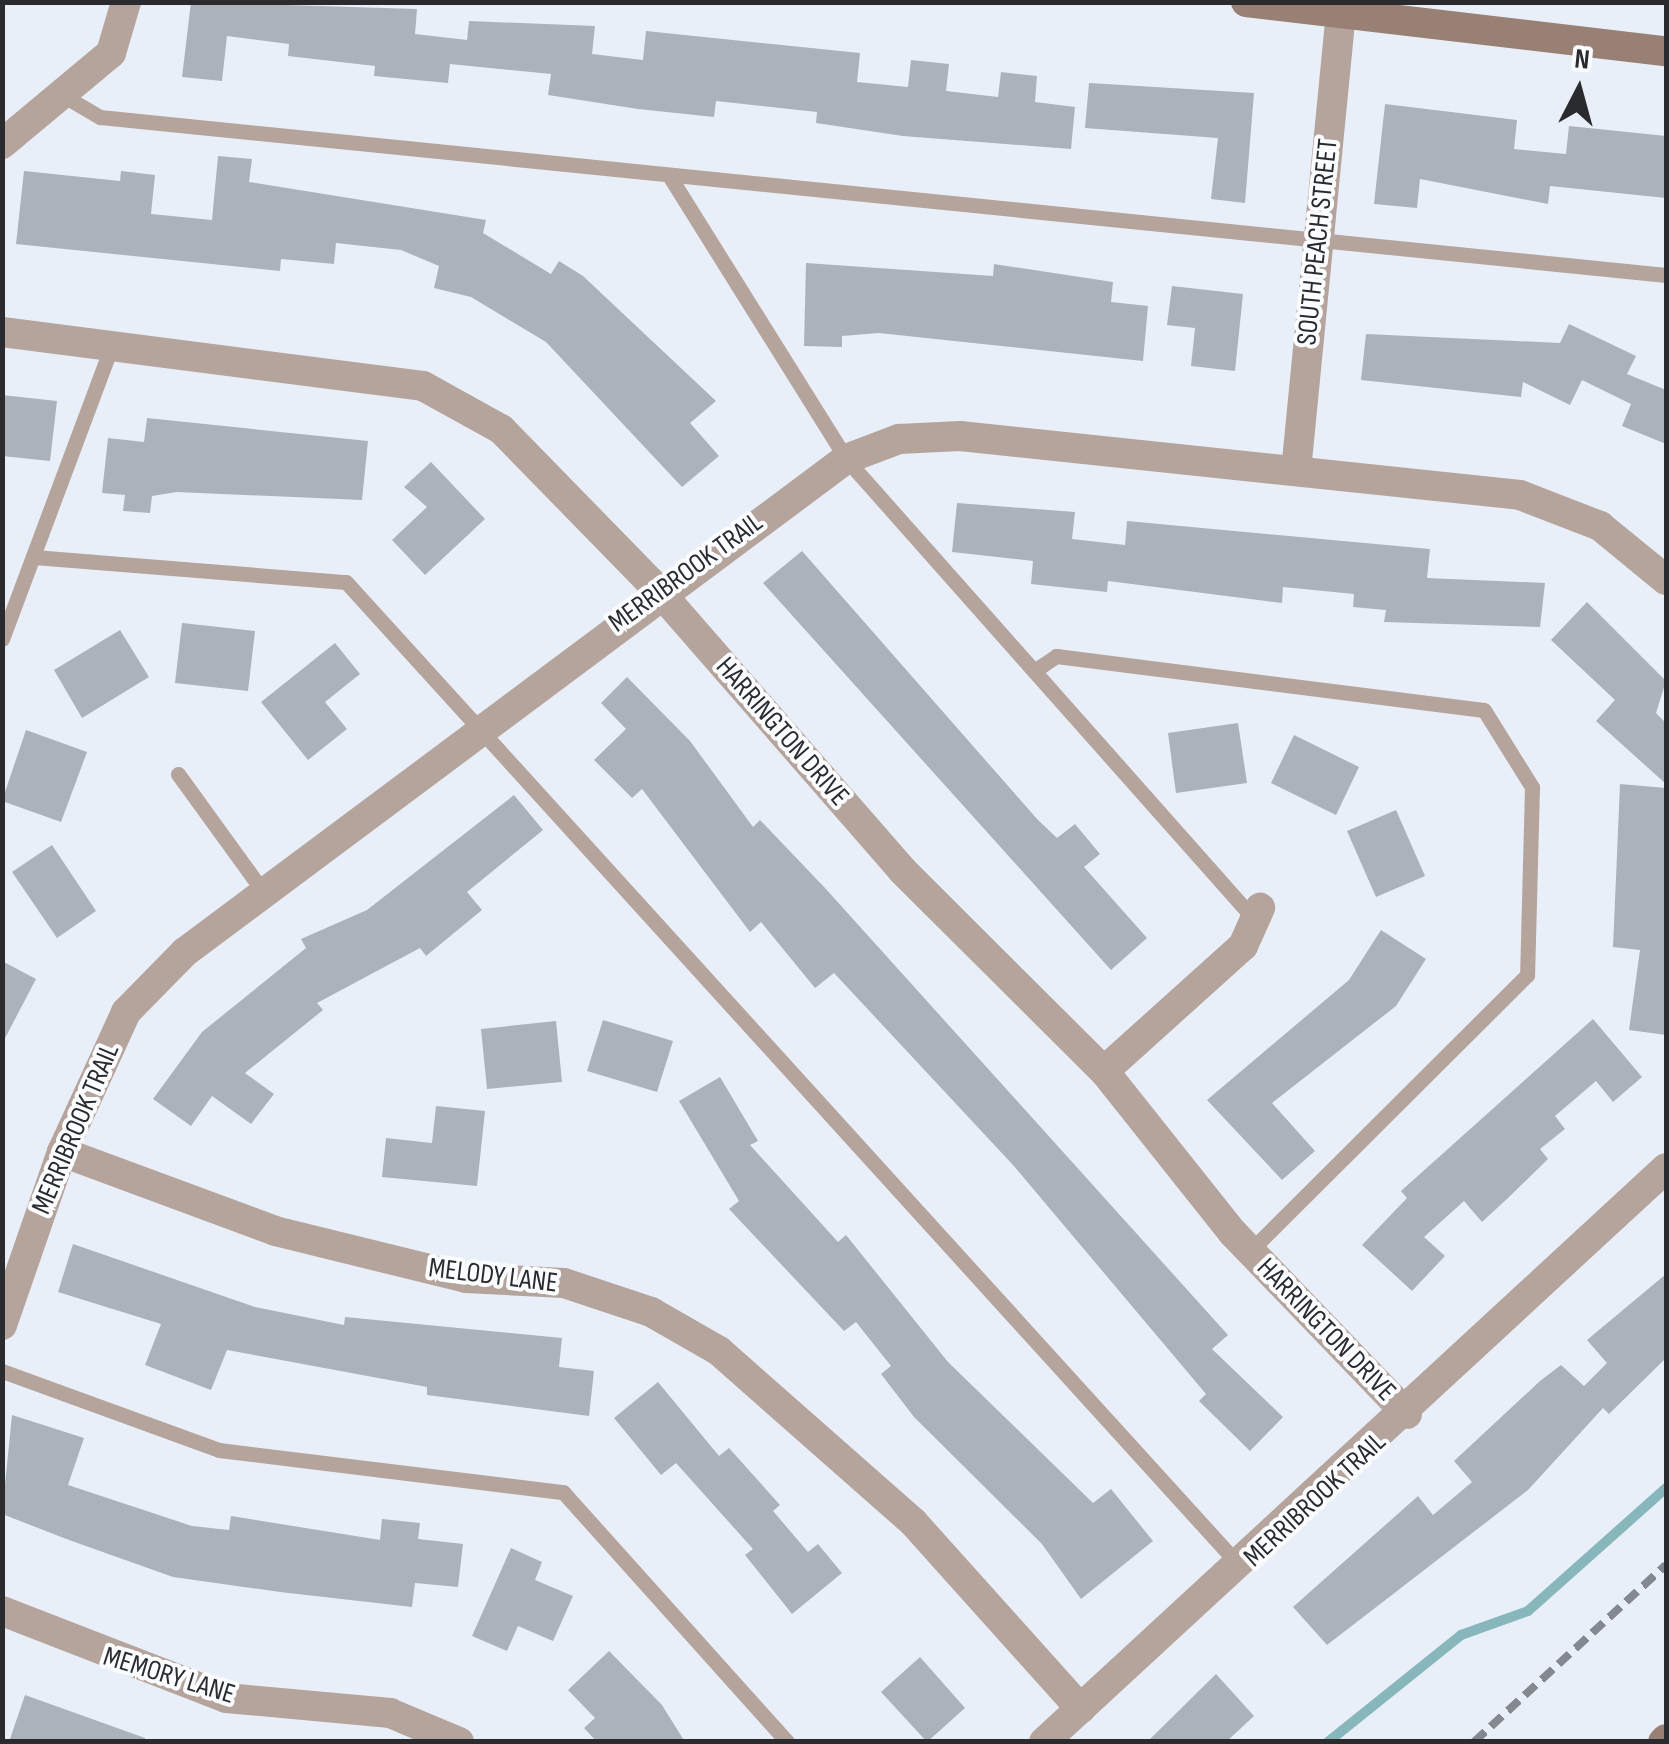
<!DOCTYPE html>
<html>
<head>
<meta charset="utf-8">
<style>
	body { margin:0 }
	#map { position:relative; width:1669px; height:1744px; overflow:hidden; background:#e9eff9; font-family:"Sofia Sans Condensed",sans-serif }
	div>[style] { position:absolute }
	.stream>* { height:10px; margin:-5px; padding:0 5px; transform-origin:5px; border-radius:5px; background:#87b7bb }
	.building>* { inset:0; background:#acb2bc }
	.lane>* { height:15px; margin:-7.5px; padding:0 7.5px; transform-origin:7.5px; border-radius:7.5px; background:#b5a49c }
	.street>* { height:30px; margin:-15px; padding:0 15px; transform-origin:15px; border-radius:15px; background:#b5a49c }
	.secondary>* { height:30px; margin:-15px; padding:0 15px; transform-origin:15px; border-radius:15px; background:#988074 }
	.rail>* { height:8px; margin-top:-4px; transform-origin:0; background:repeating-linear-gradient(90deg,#84888f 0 15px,transparent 0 23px) }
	span { translate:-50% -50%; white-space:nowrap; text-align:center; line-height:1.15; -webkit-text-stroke:8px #fbfcfe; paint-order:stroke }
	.street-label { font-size:28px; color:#292b2f }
	.frame { position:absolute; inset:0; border:5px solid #292b2f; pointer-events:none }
	.north { position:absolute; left:1529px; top:40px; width:100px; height:100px; -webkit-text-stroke:8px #fbfcfe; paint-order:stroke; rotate:6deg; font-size:28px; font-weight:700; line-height:40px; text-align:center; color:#292b2f }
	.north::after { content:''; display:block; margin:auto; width:35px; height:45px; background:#292b2f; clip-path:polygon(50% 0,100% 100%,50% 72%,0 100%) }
</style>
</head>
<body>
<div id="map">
	<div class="stream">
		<div style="left:1328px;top:1742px;width:171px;rotate:-38.8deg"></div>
		<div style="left:1461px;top:1635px;width:71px;rotate:-19.7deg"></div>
		<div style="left:1528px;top:1611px;width:185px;rotate:-41.7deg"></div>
	</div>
	<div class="building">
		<div style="clip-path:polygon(191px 2px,417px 9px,415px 34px,467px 40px,469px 21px,595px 26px,592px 54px,643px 60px,646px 31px,860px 53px,857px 82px,908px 87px,911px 60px,949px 64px,946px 91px,998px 97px,1001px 72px,1037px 76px,1035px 102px,1075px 107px,1071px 149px,903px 136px,816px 123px,817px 112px,716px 101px,714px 117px,638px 109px,548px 95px,551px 74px,450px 64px,448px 83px,374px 76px,375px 66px,288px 56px,289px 44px,227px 36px,222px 81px,182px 77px)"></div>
		<div style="clip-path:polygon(1089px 83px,1254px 93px,1245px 203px,1211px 199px,1218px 138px,1085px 128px)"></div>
		<div style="clip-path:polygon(1385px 104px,1517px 120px,1514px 149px,1566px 154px,1569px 126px,1666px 136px,1666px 198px,1550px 186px,1548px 204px,1420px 179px,1417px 208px,1374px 204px)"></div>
		<div style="clip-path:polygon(218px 156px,252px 159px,249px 182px,486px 220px,483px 233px,551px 274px,559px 261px,583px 276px,716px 401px,690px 423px,719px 456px,682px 487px,546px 342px,471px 297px,434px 288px,439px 266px,401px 250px,336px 243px,334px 264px,281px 259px,280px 271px,16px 244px,24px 171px,120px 181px,121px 171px,155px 175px,151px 214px,212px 220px)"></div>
		<div style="clip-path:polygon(806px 263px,993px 276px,994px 264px,1113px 282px,1111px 302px,1148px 306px,1143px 361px,879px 333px,842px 336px,842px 347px,804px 346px)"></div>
		<div style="clip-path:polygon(1172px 286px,1243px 294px,1235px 371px,1191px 366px,1195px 328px,1167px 325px)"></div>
		<div style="clip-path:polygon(1569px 324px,1636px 356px,1627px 374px,1666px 390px,1666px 444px,1622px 426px,1631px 404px,1582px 380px,1570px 405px,1523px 382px,1521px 397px,1361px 380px,1366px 334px,1560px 343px)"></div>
		<div style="clip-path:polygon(2px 395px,57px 401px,50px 461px,2px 456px)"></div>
		<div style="clip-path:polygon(147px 418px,368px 441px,362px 500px,177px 492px,152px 496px,150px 513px,123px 511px,125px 495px,102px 493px,108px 438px,144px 442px)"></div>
		<div style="clip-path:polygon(431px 462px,485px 519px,425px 575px,392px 540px,427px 507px,404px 487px)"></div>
		<div style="clip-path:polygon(957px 503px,1075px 512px,1072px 539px,1125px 545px,1127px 521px,1430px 549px,1427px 578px,1545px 583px,1540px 627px,1384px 622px,1386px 610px,1353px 607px,1354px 594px,1283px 587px,1282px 603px,1108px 581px,1107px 592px,1031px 584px,1033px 561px,952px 552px)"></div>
		<div style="clip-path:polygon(802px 551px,1037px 819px,1057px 838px,1075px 824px,1100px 854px,1084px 867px,1147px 938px,1111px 970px,763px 583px)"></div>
		<div style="clip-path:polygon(1587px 602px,1666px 681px,1656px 713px,1666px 723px,1666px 784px,1596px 721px,1615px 700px,1551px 640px)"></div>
		<div style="clip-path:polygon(182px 623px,255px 631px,248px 691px,175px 683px)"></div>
		<div style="clip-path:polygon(120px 630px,149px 677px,82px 718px,54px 670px)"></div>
		<div style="clip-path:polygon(335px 643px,360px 674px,325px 702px,347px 729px,308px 760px,261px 702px)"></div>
		<div style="clip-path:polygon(627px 677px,690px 741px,753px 827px,760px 820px,825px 888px,1228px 1335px,1212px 1349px,1283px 1417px,1250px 1451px,1199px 1401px,1206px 1394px,1013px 1165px,834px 973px,815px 988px,761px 922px,750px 932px,642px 789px,632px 798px,594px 760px,626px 729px,601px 703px)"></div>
		<div style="clip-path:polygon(1238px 723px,1247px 783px,1176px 793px,1168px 733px)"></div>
		<div style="clip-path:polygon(26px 730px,87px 752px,61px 822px,2px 801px)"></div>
		<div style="clip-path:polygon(1294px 735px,1359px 767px,1336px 815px,1271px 783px)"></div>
		<div style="clip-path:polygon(1620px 784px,1666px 788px,1666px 1035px,1629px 1030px,1640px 950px,1613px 947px)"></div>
		<div style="clip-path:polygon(514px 795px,543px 830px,467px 892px,482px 910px,426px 956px,420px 948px,317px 1003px,323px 1010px,245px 1073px,274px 1094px,251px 1124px,212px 1096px,191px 1126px,153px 1099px,202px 1032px,306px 948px,301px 939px,367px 910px)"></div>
		<div style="clip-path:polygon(1396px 810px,1425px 876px,1376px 897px,1347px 831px)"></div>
		<div style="clip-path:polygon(52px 845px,96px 911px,57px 938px,12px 872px)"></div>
		<div style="clip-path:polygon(1381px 930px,1426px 959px,1396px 1006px,1272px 1103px,1315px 1151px,1282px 1180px,1207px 1100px,1349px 980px)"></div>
		<div style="clip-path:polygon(2px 961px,36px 979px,2px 1044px)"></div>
		<div style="clip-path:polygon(1593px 1019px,1642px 1077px,1613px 1102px,1596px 1081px,1555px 1116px,1565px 1129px,1540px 1149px,1548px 1159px,1509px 1197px,1482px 1222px,1464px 1201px,1424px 1237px,1445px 1256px,1412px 1291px,1362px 1245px,1407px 1198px,1401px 1191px)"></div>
		<div style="clip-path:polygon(603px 1020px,673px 1041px,657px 1092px,587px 1071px)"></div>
		<div style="clip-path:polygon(556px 1021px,562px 1082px,487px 1089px,481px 1029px)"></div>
		<div style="clip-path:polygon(720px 1077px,758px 1141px,750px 1145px,838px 1242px,846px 1235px,948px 1362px,1093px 1503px,1111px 1489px,1153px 1541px,1081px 1599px,1042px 1544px,914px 1417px,881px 1374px,891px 1366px,856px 1322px,844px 1331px,729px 1209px,739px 1201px,679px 1101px)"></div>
		<div style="clip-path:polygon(436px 1106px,485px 1111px,477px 1186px,382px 1177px,386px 1138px,432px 1143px)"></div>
		<div style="clip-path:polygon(73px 1244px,255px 1307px,344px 1325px,345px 1317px,562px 1338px,559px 1367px,594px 1371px,589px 1416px,427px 1395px,427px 1387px,227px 1350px,211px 1390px,145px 1365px,161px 1324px,58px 1292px)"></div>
		<div style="clip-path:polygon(1666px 1274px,1666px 1358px,1609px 1414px,1603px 1408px,1528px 1490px,1327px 1645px,1293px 1607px,1418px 1496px,1433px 1515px,1472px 1482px,1454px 1461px,1540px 1381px,1561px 1365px,1584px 1386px,1607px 1363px,1587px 1340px)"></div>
		<div style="clip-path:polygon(658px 1382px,719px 1456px,729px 1448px,780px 1505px,773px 1511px,808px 1552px,818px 1544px,842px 1573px,792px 1614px,745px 1555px,753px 1549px,676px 1463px,661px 1475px,614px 1418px)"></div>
		<div style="clip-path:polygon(12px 1415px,84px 1438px,68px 1485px,192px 1526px,229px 1530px,231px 1516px,380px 1540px,382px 1519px,420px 1523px,418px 1539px,463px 1544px,458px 1587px,415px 1583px,412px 1607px,280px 1592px,173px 1577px,69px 1540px,2px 1514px)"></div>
		<div style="clip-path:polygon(511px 1548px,542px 1562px,535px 1580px,573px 1596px,553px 1641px,518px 1626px,507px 1651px,472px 1636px)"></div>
		<div style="clip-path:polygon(609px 1651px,662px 1705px,685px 1742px,597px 1742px,584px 1728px,595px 1718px,568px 1690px)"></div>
		<div style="clip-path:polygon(920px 1657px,965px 1708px,927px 1742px,881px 1692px)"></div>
		<div style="clip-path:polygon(1216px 1674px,1254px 1716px,1226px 1742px,1147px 1742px)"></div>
		<div style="clip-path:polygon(25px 1695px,145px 1738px,145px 1742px,9px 1742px)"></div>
	</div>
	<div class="lane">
		<div style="left:64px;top:96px;width:42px;rotate:30.3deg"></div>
		<div style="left:100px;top:117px;width:1574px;rotate:5.76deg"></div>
		<div style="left:670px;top:177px;width:332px;rotate:58deg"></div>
		<div style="left:846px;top:459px;width:615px;rotate:48.43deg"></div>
		<div style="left:34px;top:557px;width:313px;rotate:4.6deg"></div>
		<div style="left:346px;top:582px;width:1328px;rotate:47.75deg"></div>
		<div style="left:2px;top:639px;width:312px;rotate:-69.5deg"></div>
		<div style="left:1034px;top:671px;width:27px;rotate:-34deg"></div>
		<div style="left:1056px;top:656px;width:431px;rotate:7.2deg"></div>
		<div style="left:1484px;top:710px;width:91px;rotate:58.1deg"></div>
		<div style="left:1532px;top:787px;width:188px;rotate:91.5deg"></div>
		<div style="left:1527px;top:975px;width:391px;rotate:135.1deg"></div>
		<div style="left:178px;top:774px;width:147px;rotate:54.1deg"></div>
		<div style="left:2px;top:1371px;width:231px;rotate:20deg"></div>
		<div style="left:219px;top:1450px;width:347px;rotate:7deg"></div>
		<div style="left:563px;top:1492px;width:336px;rotate:48.1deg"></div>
	</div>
	<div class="street">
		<div style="left:2px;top:144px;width:142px;rotate:-39.9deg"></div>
		<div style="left:111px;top:53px;width:53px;rotate:-73.6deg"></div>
		<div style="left:2px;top:332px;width:424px;rotate:7.3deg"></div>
		<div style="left:423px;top:386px;width:89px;rotate:28.9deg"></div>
		<div style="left:501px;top:429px;width:225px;rotate:45.7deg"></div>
		<div style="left:658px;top:590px;width:371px;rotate:48.9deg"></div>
		<div style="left:902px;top:870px;width:285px;rotate:44.9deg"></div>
		<div style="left:1104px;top:1071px;width:207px;rotate:51.5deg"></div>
		<div style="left:1233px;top:1233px;width:251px;rotate:46.1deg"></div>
		<div style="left:1296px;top:471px;width:471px;rotate:-84.4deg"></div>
		<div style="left:1104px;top:1071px;width:187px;rotate:-42deg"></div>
		<div style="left:1243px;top:946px;width:42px;rotate:-65.9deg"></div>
		<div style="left:62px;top:1152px;width:227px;rotate:20.3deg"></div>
		<div style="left:275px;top:1231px;width:197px;rotate:13.8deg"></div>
		<div style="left:466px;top:1278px;width:98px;rotate:2.9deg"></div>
		<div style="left:564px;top:1283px;width:92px;rotate:18.4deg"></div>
		<div style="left:651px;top:1312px;width:78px;rotate:29.8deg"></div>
		<div style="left:719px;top:1351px;width:259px;rotate:41.4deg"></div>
		<div style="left:913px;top:1522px;width:251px;rotate:48.1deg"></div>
		<div style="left:2px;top:1325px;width:183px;rotate:-70.9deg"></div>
		<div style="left:62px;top:1152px;width:154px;rotate:-65.4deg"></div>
		<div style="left:126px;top:1012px;width:84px;rotate:-45.5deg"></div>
		<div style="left:185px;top:952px;width:825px;rotate:-36.72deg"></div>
		<div style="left:846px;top:459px;width:57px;rotate:-20.7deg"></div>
		<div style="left:899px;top:439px;width:61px;rotate:-2.8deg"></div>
		<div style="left:960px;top:436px;width:563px;rotate:6.01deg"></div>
		<div style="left:1520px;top:495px;width:86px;rotate:21.2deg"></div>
		<div style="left:1600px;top:526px;width:85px;rotate:39.3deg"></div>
		<div style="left:2px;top:1611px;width:240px;rotate:21.2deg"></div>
		<div style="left:226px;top:1698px;width:165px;rotate:5.2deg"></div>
		<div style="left:390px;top:1713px;width:75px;rotate:22.8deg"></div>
		<div style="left:1044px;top:1742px;width:846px;rotate:-42.7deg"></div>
	</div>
	<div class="secondary">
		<div style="left:1246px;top:2px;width:423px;rotate:6.7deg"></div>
		<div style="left:1663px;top:1742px;width:4px;rotate:-45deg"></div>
	</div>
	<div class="rail">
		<div style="left:1474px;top:1742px;width:261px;rotate:-42.7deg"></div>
	</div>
	<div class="street-label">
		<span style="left:1318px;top:242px;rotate:-84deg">SOUTH PEACH STREET</span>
		<span style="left:686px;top:573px;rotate:-36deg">MERRIBROOK TRAIL</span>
		<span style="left:782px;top:732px;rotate:49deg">HARRINGTON DRIVE</span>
		<span style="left:76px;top:1129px;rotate:-67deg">MERRIBROOK TRAIL</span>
		<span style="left:493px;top:1276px;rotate:7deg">MELODY LANE</span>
		<span style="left:1326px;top:1330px;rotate:46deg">HARRINGTON DRIVE</span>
		<span style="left:1315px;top:1500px;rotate:-43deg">MERRIBROOK TRAIL</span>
		<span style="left:169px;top:1676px;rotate:17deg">MEMORY LANE</span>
	</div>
	<div class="frame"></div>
	<div class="north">N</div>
</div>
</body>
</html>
